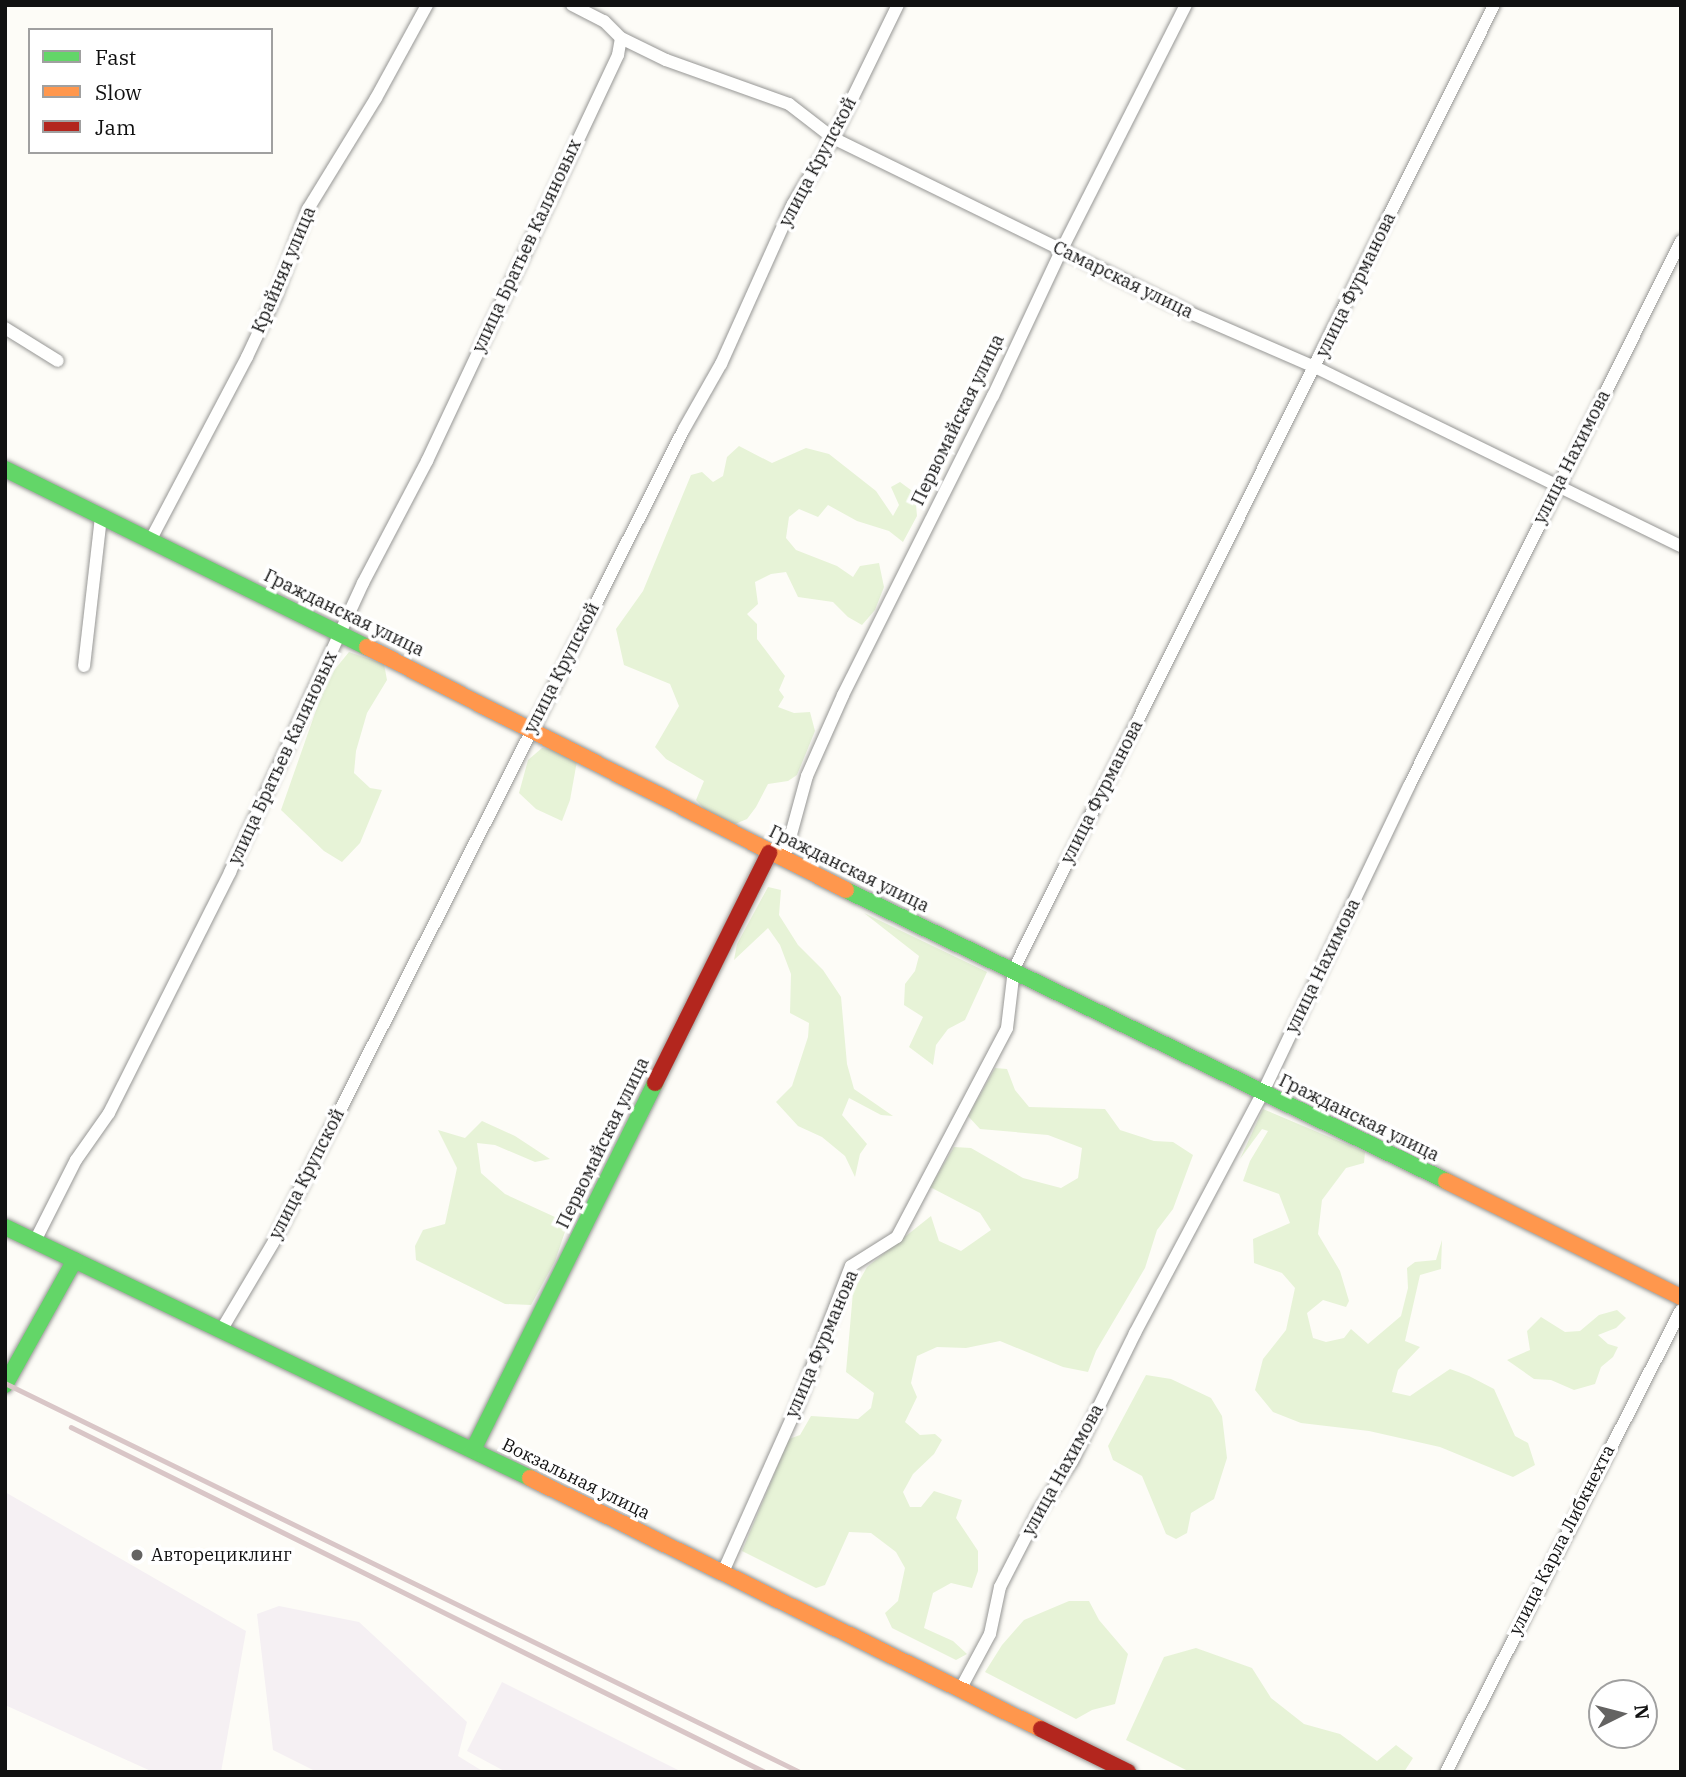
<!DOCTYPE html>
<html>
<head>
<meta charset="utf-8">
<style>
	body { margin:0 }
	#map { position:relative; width:1686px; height:1777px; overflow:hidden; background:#fdfcf7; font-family:"IBM Plex Serif",serif }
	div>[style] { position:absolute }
	.industrial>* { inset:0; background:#f5f0f3 }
	.green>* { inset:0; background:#e7f3d7 }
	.roads { filter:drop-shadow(0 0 2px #979795) drop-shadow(0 0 2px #979795) }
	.street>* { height:12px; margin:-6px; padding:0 6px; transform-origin:6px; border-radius:6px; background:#fffffe }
	.fast>* { height:16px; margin:-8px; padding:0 8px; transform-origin:8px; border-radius:8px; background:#63d668 }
	.slow>* { height:16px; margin:-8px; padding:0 8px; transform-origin:8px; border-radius:8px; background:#ff974d }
	.jam>* { height:16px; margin:-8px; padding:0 8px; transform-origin:8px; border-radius:8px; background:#b3261e }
	.rail>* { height:4.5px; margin:-2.25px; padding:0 2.25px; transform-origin:2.25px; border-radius:2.25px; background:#d9c6c7 }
	.dots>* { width:19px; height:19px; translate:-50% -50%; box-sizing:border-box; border:4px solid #fff; border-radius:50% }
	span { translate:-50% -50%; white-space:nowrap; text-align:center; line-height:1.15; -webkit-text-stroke:7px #fff; paint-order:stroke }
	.street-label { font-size:18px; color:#111 }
	.poi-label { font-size:18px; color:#111 }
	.left { translate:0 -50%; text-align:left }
	.frame { position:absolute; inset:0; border:7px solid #111; pointer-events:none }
	.legend { position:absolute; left:28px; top:28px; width:245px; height:126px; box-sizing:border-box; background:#fff; border:2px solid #a0a0a0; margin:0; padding:9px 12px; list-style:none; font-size:21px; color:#111 }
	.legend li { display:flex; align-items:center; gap:14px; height:35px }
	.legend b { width:35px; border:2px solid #a0a0a0 }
	.north { position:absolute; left:1588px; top:1679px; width:70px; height:70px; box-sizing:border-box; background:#fff; border:2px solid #a0a0a0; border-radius:50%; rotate:84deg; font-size:19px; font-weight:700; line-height:28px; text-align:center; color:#111 }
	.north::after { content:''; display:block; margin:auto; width:24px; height:32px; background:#646362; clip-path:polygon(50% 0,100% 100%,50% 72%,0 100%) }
</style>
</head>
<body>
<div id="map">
	<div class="industrial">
		<div style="clip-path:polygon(5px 1492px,246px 1631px,221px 1772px,153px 1772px,5px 1705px)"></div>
		<div style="clip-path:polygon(279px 1606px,359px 1622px,467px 1722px,458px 1756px,484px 1772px,317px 1772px,273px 1750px,257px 1614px)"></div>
		<div style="clip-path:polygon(502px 1682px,682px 1772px,506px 1772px,467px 1751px)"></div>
	</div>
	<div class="green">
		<div style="clip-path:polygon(739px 446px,772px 463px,806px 448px,829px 454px,876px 491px,893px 516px,899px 505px,891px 487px,900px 482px,915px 493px,917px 516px,903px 542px,889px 531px,857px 521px,828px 505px,818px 517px,799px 509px,789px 517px,786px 538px,796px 550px,837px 566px,853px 577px,860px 566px,879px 563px,884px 587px,875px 610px,862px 625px,848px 617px,833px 602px,798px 597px,786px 572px,771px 574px,755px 582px,758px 604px,747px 614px,757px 624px,757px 639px,785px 676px,779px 690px,784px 697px,778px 707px,794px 713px,810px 712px,815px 731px,797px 775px,788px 781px,768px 784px,756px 807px,747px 819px,735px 824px,711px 816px,696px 800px,704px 781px,666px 759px,655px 747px,679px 706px,670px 684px,624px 665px,616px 629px,643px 591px,691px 475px,702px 472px,713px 482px,723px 476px,727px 457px)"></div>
		<div style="clip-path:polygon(349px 652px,384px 664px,387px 680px,367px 713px,356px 751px,354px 773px,370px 788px,382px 790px,360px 843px,342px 862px,324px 851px,281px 810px,327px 679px)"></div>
		<div style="clip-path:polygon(542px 748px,562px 751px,577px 761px,570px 800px,562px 821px,536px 809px,519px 793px,528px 760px)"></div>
		<div style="clip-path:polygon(768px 887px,781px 890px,779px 915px,798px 945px,823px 970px,841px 997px,847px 1064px,854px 1089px,893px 1116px,881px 1115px,849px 1098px,842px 1115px,867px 1144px,860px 1154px,855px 1177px,845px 1156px,822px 1137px,798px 1126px,776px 1102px,792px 1086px,808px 1037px,809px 1023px,790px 1013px,791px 974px,780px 945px,768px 928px,734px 960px,737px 944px)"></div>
		<div style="clip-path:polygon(864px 913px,987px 972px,965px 1020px,948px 1029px,936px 1045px,933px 1065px,909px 1047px,923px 1017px,904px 1005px,905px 984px,915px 971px,919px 956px)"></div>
		<div style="clip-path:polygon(995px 1068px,1007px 1069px,1015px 1090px,1029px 1107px,1105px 1109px,1120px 1130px,1154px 1141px,1173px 1142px,1193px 1155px,1173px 1209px,1157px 1230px,1145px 1268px,1096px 1351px,1088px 1372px,1063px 1367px,1000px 1341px,966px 1348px,937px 1347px,917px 1356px,911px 1383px,917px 1397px,905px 1422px,920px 1435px,935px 1434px,942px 1440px,934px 1454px,913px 1474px,903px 1492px,910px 1507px,921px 1507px,934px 1491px,962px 1500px,956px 1518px,978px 1551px,978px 1571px,972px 1588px,951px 1583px,933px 1593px,924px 1628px,953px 1641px,967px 1654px,956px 1660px,892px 1628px,885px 1613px,898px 1601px,905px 1568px,896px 1552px,871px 1533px,849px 1532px,825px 1585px,816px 1588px,742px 1551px,789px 1439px,800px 1435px,811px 1416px,858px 1419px,871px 1408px,874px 1393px,846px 1372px,853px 1292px,867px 1267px,931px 1216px,939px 1241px,961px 1251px,991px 1230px,980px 1213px,930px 1187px,954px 1147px,971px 1148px,1023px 1178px,1061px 1188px,1078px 1178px,1082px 1148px,1048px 1135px,980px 1129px,968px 1116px)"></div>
		<div style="clip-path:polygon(1263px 1109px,1365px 1152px,1364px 1163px,1346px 1168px,1322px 1200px,1318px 1234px,1340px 1271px,1349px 1301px,1346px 1307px,1323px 1300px,1307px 1313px,1313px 1338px,1326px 1342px,1344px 1338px,1351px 1329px,1368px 1344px,1401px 1316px,1408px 1288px,1407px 1268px,1415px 1262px,1436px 1260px,1442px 1240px,1441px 1269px,1420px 1275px,1405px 1341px,1420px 1347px,1398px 1370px,1392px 1392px,1410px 1396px,1450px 1369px,1469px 1376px,1494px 1389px,1515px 1436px,1528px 1443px,1535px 1465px,1513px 1477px,1440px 1447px,1369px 1431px,1301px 1423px,1273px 1412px,1255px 1390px,1263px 1359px,1286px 1330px,1295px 1288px,1282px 1273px,1254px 1263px,1253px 1239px,1290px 1223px,1279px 1194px,1243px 1181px,1250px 1161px,1268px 1131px,1262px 1129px,1240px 1159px)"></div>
		<div style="clip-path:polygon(482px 1121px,515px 1136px,550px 1159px,535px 1162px,495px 1145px,477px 1143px,481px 1173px,505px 1194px,568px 1223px,555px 1261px,531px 1305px,505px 1304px,416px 1260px,415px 1246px,423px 1230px,445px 1224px,457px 1168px,438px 1130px,465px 1138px)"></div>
		<div style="clip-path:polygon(1617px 1310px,1626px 1318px,1616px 1328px,1598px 1335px,1608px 1344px,1618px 1347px,1613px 1357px,1601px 1367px,1595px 1384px,1574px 1390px,1551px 1380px,1534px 1379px,1507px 1360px,1530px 1350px,1527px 1331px,1541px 1317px,1565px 1332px,1580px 1331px,1599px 1315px)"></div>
		<div style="clip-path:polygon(1146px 1375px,1171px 1379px,1211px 1398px,1222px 1416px,1227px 1458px,1214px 1499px,1191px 1513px,1187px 1533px,1176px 1539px,1166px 1534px,1142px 1476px,1113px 1460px,1108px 1446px)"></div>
		<div style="clip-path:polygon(1069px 1601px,1089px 1601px,1099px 1620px,1128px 1654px,1115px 1704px,1092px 1710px,1076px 1719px,985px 1672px,1002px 1645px,1024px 1620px)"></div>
		<div style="clip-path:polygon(1196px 1648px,1252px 1668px,1271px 1698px,1304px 1724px,1340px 1734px,1377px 1761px,1396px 1745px,1413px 1758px,1404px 1772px,1190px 1772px,1126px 1740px,1164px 1657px)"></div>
	</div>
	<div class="roads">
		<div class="street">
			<div style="left:572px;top:5px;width:36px;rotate:27deg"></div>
			<div style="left:604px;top:21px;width:24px;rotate:45deg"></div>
			<div style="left:621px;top:38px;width:50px;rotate:26.1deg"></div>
			<div style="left:666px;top:60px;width:131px;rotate:19.7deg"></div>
			<div style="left:789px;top:104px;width:56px;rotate:37.7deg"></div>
			<div style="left:833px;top:138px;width:398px;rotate:26.1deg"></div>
			<div style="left:1190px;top:313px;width:136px;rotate:23.4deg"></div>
			<div style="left:1315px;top:367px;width:407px;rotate:26.1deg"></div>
			<div style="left:5px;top:328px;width:62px;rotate:31.9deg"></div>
			<div style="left:150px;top:541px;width:208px;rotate:-62.2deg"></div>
			<div style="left:247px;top:357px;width:68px;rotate:-64.9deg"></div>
			<div style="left:276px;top:295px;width:92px;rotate:-69.6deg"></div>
			<div style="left:308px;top:209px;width:130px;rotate:-58.5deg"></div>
			<div style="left:376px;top:98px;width:106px;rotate:-61.3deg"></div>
			<div style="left:84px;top:666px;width:150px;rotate:-83.5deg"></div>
			<div style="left:784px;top:860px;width:87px;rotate:-74.7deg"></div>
			<div style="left:807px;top:776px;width:89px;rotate:-66deg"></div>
			<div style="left:843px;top:695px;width:335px;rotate:-63.4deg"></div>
			<div style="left:993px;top:396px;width:160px;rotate:-64.9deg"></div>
			<div style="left:1061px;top:251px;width:276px;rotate:-63.1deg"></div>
			<div style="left:35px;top:1241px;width:91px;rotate:-63.2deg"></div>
			<div style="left:76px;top:1160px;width:57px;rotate:-54.9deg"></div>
			<div style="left:109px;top:1113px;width:270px;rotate:-63.3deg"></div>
			<div style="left:230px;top:872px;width:318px;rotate:-65.3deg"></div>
			<div style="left:363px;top:583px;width:138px;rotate:-62.3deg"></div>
			<div style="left:427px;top:461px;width:449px;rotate:-64.8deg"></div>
			<div style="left:618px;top:55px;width:17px;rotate:-80deg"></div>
			<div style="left:222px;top:1329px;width:100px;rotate:-59.3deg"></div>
			<div style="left:273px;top:1243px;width:912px;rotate:-63.21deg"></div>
			<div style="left:684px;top:429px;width:75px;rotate:-60.4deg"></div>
			<div style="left:721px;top:364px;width:175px;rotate:-65.8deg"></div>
			<div style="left:793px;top:204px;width:77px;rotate:-58.8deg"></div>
			<div style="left:833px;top:138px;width:148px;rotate:-64deg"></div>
			<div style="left:723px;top:1572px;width:179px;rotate:-65.9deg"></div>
			<div style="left:796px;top:1409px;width:153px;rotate:-69deg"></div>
			<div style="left:851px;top:1266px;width:54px;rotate:-32.2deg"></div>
			<div style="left:897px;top:1237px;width:236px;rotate:-62.2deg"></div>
			<div style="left:1007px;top:1028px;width:59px;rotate:-83.2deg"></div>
			<div style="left:1014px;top:969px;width:1077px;rotate:-63.53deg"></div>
			<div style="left:961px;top:1688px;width:61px;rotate:-61.8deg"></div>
			<div style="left:990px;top:1634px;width:48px;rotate:-78deg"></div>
			<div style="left:1000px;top:1587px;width:85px;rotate:-62.8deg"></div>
			<div style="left:1039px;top:1511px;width:60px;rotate:-56.6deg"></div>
			<div style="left:1072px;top:1461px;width:143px;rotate:-63.8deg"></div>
			<div style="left:1135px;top:1333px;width:273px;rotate:-62deg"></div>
			<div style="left:1263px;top:1092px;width:339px;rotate:-64.5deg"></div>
			<div style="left:1409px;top:786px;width:609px;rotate:-63.48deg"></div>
			<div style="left:1446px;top:1772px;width:518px;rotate:-63.04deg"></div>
		</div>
		<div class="fast">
			<div style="left:5px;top:469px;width:403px;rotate:26.2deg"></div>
			<div style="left:846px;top:890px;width:667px;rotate:25.87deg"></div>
			<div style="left:5px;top:1227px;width:582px;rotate:25.55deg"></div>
			<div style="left:5px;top:1385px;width:143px;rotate:-60.8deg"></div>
			<div style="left:473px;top:1450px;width:410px;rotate:-63.6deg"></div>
		</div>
		<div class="slow">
			<div style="left:367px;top:647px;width:537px;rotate:26.9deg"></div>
			<div style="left:1446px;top:1181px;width:262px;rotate:26.3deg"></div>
			<div style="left:530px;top:1478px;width:569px;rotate:26.16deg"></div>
		</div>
		<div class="jam">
			<div style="left:655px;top:1083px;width:257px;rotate:-63.6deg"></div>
			<div style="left:1041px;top:1729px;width:97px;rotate:26.3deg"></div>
		</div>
	</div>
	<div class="rail">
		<div style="left:5px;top:1383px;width:885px;rotate:26.07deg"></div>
		<div style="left:71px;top:1427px;width:775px;rotate:26.43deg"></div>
	</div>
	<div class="dots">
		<div style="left:137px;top:1555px;background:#646362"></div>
	</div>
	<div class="street-label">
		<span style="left:818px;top:162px;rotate:-62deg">улица Крупской</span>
		<span style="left:527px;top:246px;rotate:-65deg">улица Братьев Каляновых</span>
		<span style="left:284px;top:270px;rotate:-67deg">Крайняя улица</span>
		<span style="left:1123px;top:280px;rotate:26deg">Самарская улица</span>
		<span style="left:1356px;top:285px;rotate:-64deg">улица Фурманова</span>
		<span style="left:958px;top:420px;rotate:-64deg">Первомайская улица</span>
		<span style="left:1572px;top:457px;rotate:-63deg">улица Нахимова</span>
		<span style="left:344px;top:613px;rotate:26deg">Гражданская улица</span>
		<span style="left:562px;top:668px;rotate:-63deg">улица Крупской</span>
		<span style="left:283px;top:758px;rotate:-65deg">улица Братьев Каляновых</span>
		<span style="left:1102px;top:792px;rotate:-63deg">улица Фурманова</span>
		<span style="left:849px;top:869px;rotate:26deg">Гражданская улица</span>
		<span style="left:1323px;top:966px;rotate:-64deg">улица Нахимова</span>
		<span style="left:1359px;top:1118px;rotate:26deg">Гражданская улица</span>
		<span style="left:603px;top:1143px;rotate:-64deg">Первомайская улица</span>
		<span style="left:307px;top:1174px;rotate:-63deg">улица Крупской</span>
		<span style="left:822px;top:1344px;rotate:-67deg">улица Фурманова</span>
		<span style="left:1063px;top:1470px;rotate:-61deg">улица Нахимова</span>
		<span style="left:576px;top:1479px;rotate:26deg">Вокзальная улица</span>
		<span style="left:1562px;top:1540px;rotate:-63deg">улица Карла Либкнехта</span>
	</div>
	<div class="poi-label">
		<span class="left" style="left:151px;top:1555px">Авторециклинг</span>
	</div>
	<div class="frame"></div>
	<ul class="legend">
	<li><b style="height:9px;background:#63d668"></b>Fast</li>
	<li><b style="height:9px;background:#ff974d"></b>Slow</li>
	<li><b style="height:9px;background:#b3261e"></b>Jam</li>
	</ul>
	<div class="north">N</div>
</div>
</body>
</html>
